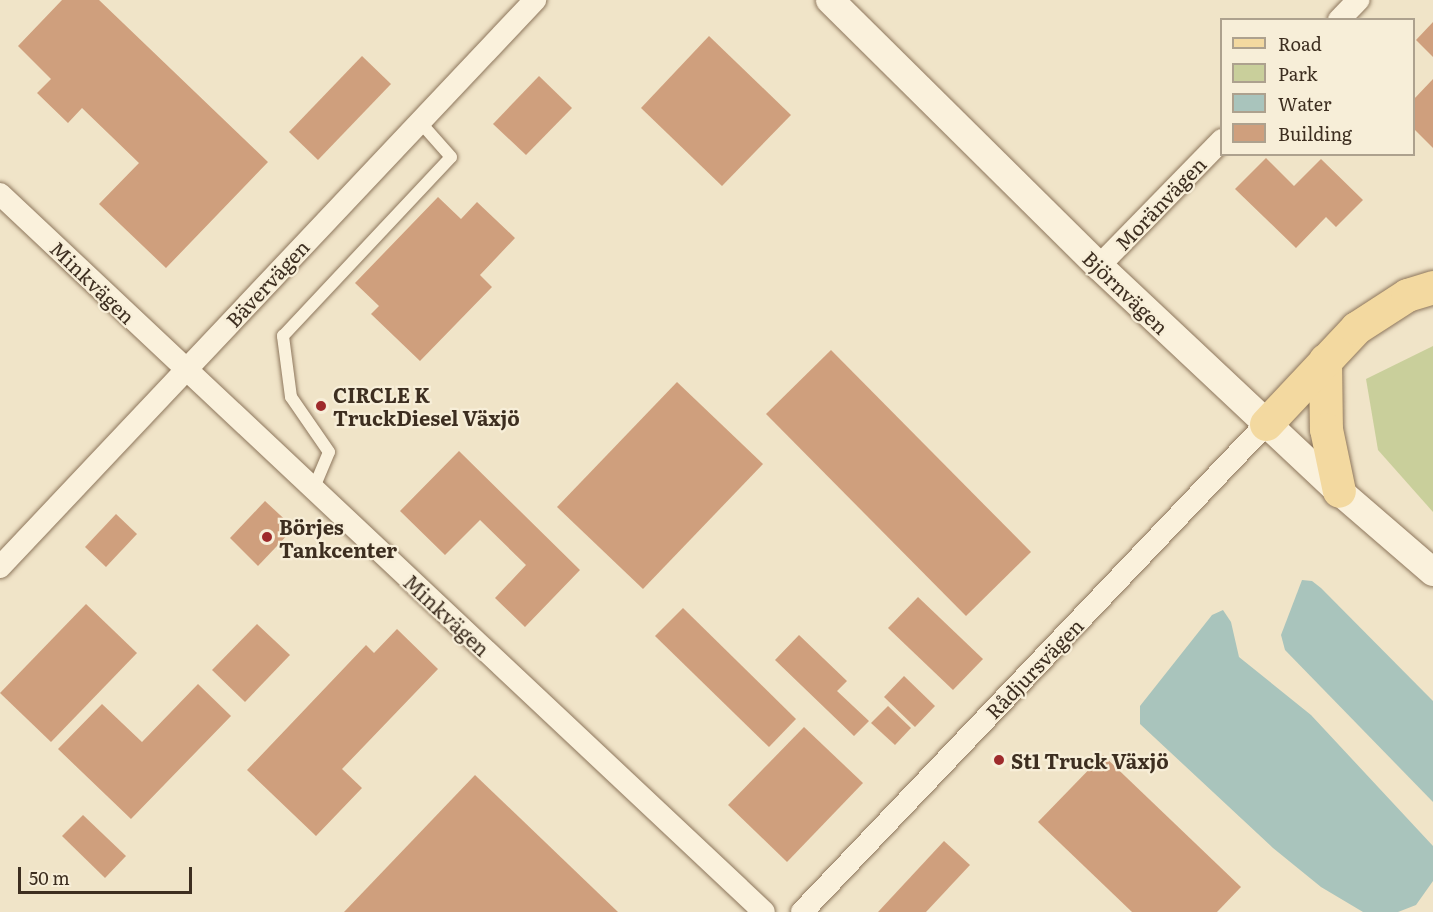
<!DOCTYPE html>
<html>
<head>
<meta charset="utf-8">
<style>
	body { margin:0 }
	#map { position:relative; width:1433px; height:912px; overflow:hidden; background:#f0e4c8; font-family:Literata,serif }
	div>[style] { position:absolute }
	.green>* { inset:0; background:#c9cf9b }
	.water>* { inset:0; background:#a9c4bc }
	.building>* { inset:0; background:#cf9f7d }
	.roads { filter:drop-shadow(0 0 2px #8d765c) drop-shadow(0 0 2px #8d765c) }
	.service>* { height:12px; margin:-6px; padding:0 6px; transform-origin:6px; border-radius:6px; background:#faf1dc }
	.minor>* { height:22px; margin:-11px; padding:0 11px; transform-origin:11px; border-radius:11px; background:#faf1dc }
	.tertiary>* { height:28px; margin:-14px; padding:0 14px; transform-origin:14px; border-radius:14px; background:#faf1dc }
	.primary>* { height:33px; margin:-16.5px; padding:0 16.5px; transform-origin:16.5px; border-radius:16.5px; background:#f3d9a0 }
	.dots>* { width:16px; height:16px; translate:-50% -50%; box-sizing:border-box; border:3px solid #f7eed8; border-radius:50% }
	span { translate:-50% -50%; white-space:nowrap; text-align:center; line-height:1.15; -webkit-text-stroke:4.5px #f7eed8; paint-order:stroke }
	.street-label { font-size:20px; color:#3d2e20 }
	.poi-label { font-size:20px; color:#3d2e20; font-weight:700 }
	.left { translate:0 -50%; text-align:left }
	.legend { position:absolute; left:1220px; top:18px; width:195px; height:138px; box-sizing:border-box; background:#f7eed8; border:2px solid #ada18e; margin:0; padding:8px 10px; list-style:none; font-size:18px; color:#3d2e20 }
	.legend li { display:flex; align-items:center; gap:12px; height:30px }
	.legend b { width:30px; border:2px solid #ada18e }
	.scale { position:absolute; left:18px; top:867px; width:174px; height:27px; box-sizing:border-box; border:3px solid #3d2e20; border-top:0; padding-left:8px; font-size:18px; line-height:21px; white-space:nowrap; color:#3d2e20; -webkit-text-stroke:4px #f7eed8; paint-order:stroke }
</style>
</head>
<body>
<div id="map">
	<div class="green">
		<div style="clip-path:polygon(1433px 346px,1433px 512px,1378px 450px,1366px 379px)"></div>
	</div>
	<div class="water">
		<div style="clip-path:polygon(1302px 580px,1312px 581px,1321px 588px,1433px 701px,1433px 802px,1285px 650px,1281px 635px)"></div>
		<div style="clip-path:polygon(1223px 610px,1231px 622px,1239px 657px,1311px 715px,1433px 846px,1433px 881px,1416px 905px,1398px 912px,1363px 912px,1321px 887px,1273px 848px,1140px 724px,1140px 706px,1212px 615px)"></div>
	</div>
	<div class="building">
		<div style="clip-path:polygon(62px 0,99px 0,268px 162px,166px 268px,99px 204px,139px 163px,82px 108px,68px 123px,37px 93px,51px 79px,18px 46px)"></div>
		<div style="clip-path:polygon(1433px 22px,1433px 57px,1416px 40px)"></div>
		<div style="clip-path:polygon(709px 36px,791px 115px,722px 186px,641px 108px)"></div>
		<div style="clip-path:polygon(362px 56px,391px 84px,318px 160px,289px 132px)"></div>
		<div style="clip-path:polygon(539px 76px,572px 108px,526px 155px,493px 124px)"></div>
		<div style="clip-path:polygon(1433px 79px,1433px 148px,1414px 129px,1414px 99px)"></div>
		<div style="clip-path:polygon(1266px 158px,1294px 186px,1321px 159px,1363px 200px,1336px 227px,1326px 217px,1296px 248px,1235px 189px)"></div>
		<div style="clip-path:polygon(438px 197px,461px 219px,477px 202px,515px 238px,480px 275px,492px 287px,420px 361px,371px 314px,379px 306px,355px 283px)"></div>
		<div style="clip-path:polygon(831px 350px,1031px 552px,966px 616px,766px 414px)"></div>
		<div style="clip-path:polygon(677px 382px,763px 464px,643px 589px,557px 507px)"></div>
		<div style="clip-path:polygon(459px 451px,580px 570px,525px 627px,495px 598px,526px 565px,480px 520px,445px 555px,400px 511px)"></div>
		<div style="clip-path:polygon(265px 501px,294px 528px,258px 566px,230px 538px)"></div>
		<div style="clip-path:polygon(116px 514px,137px 534px,106px 567px,85px 547px)"></div>
		<div style="clip-path:polygon(918px 597px,983px 659px,953px 690px,888px 628px)"></div>
		<div style="clip-path:polygon(86px 604px,137px 653px,51px 742px,0 693px)"></div>
		<div style="clip-path:polygon(683px 608px,796px 719px,769px 747px,655px 636px)"></div>
		<div style="clip-path:polygon(257px 624px,290px 655px,245px 702px,212px 670px)"></div>
		<div style="clip-path:polygon(397px 629px,438px 669px,342px 769px,362px 788px,316px 836px,247px 770px,366px 645px,374px 653px)"></div>
		<div style="clip-path:polygon(799px 635px,847px 681px,837px 691px,869px 721px,854px 736px,775px 660px)"></div>
		<div style="clip-path:polygon(904px 676px,935px 706px,915px 727px,884px 697px)"></div>
		<div style="clip-path:polygon(198px 684px,231px 716px,131px 819px,58px 749px,102px 704px,142px 742px)"></div>
		<div style="clip-path:polygon(888px 706px,911px 728px,895px 745px,871px 723px)"></div>
		<div style="clip-path:polygon(804px 727px,863px 783px,787px 862px,728px 805px)"></div>
		<div style="clip-path:polygon(1103px 755px,1241px 887px,1217px 912px,1132px 912px,1038px 822px)"></div>
		<div style="clip-path:polygon(475px 775px,618px 912px,344px 912px)"></div>
		<div style="clip-path:polygon(83px 815px,126px 856px,105px 878px,62px 836px)"></div>
		<div style="clip-path:polygon(944px 841px,970px 865px,926px 912px,878px 912px)"></div>
	</div>
	<div class="roads">
		<div class="service">
			<div style="left:313px;top:490px;width:41px;rotate:-67.2deg"></div>
			<div style="left:329px;top:452px;width:67px;rotate:-124.6deg"></div>
			<div style="left:291px;top:397px;width:62px;rotate:-97.5deg"></div>
			<div style="left:283px;top:336px;width:245px;rotate:-46.8deg"></div>
			<div style="left:451px;top:157px;width:48px;rotate:-131.6deg"></div>
		</div>
		<div class="minor">
			<div style="left:1339px;top:20px;width:28px;rotate:-46deg"></div>
			<div style="left:0;top:194px;width:1048px;rotate:43.22deg"></div>
			<div style="left:1099px;top:266px;width:176px;rotate:-45.7deg"></div>
			<div style="left:0;top:567px;width:780px;rotate:-46.66deg"></div>
			<div style="left:802px;top:912px;width:673px;rotate:-46.44deg"></div>
		</div>
		<div class="tertiary">
			<div style="left:830px;top:0;width:378px;rotate:44.7deg"></div>
			<div style="left:1099px;top:266px;width:329px;rotate:43.2deg"></div>
			<div style="left:1339px;top:491px;width:124px;rotate:40.8deg"></div>
		</div>
		<div class="primary">
			<div style="left:1325px;top:360px;width:69px;rotate:89.2deg"></div>
			<div style="left:1326px;top:429px;width:63px;rotate:78.2deg"></div>
			<div style="left:1266px;top:424px;width:132px;rotate:-46.8deg"></div>
			<div style="left:1356px;top:328px;width:61px;rotate:-32.9deg"></div>
			<div style="left:1407px;top:295px;width:27px;rotate:-17deg"></div>
		</div>
	</div>
	<div class="dots">
		<div style="left:321px;top:406px;background:#9e2a2b"></div>
		<div style="left:267px;top:537px;background:#9e2a2b"></div>
		<div style="left:999px;top:760px;background:#9e2a2b"></div>
	</div>
	<div class="street-label">
		<span style="left:1160px;top:203px;rotate:-46deg">Moränvägen</span>
		<span style="left:93px;top:282px;rotate:44deg">Minkvägen</span>
		<span style="left:267px;top:283px;rotate:-47deg">Bävervägen</span>
		<span style="left:1126px;top:292px;rotate:44deg">Björnvägen</span>
		<span style="left:447px;top:615px;rotate:43deg">Minkvägen</span>
		<span style="left:1034px;top:668px;rotate:-46deg">Rådjursvägen</span>
	</div>
	<div class="poi-label">
		<span class="left" style="left:333px;top:406px">CIRCLE K<br>TruckDiesel Växjö</span>
		<span class="left" style="left:279px;top:538px">Börjes<br>Tankcenter</span>
		<span class="left" style="left:1011px;top:760px">St1 Truck Växjö</span>
	</div>
	<ul class="legend">
	<li><b style="height:8px;background:#f3d9a0"></b>Road</li>
	<li><b style="height:16px;background:#c9cf9b"></b>Park</li>
	<li><b style="height:16px;background:#a9c4bc"></b>Water</li>
	<li><b style="height:16px;background:#cf9f7d"></b>Building</li>
	</ul>
	<div class="scale">50 m</div>
</div>
</body>
</html>
